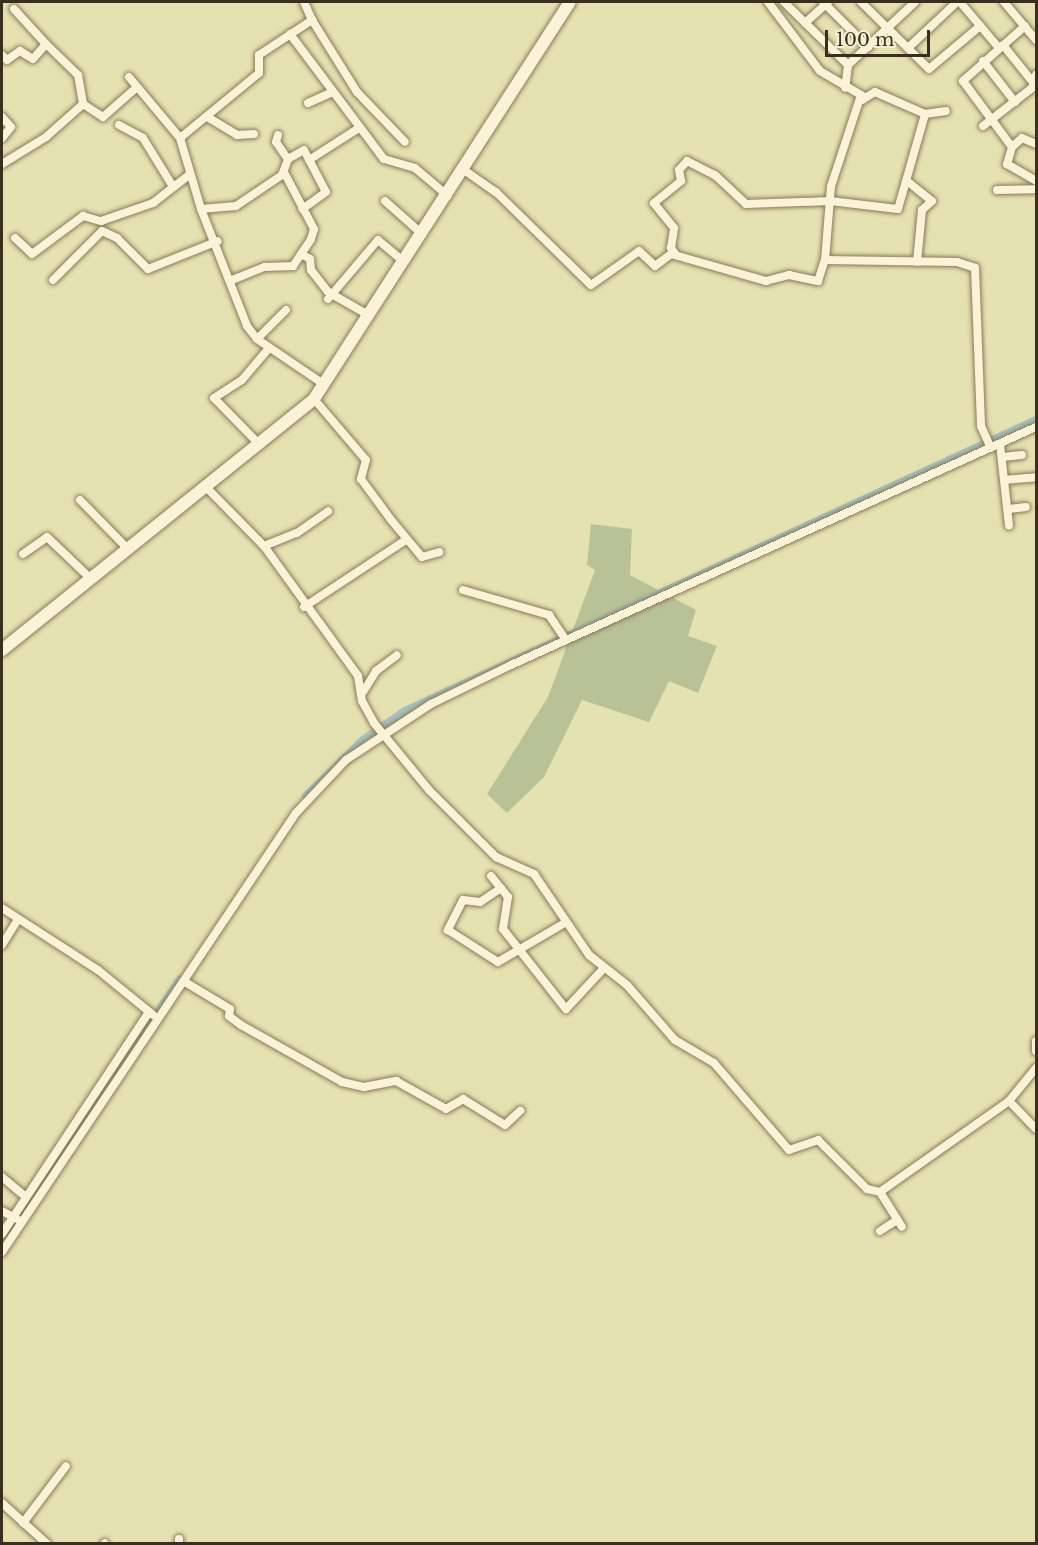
<!DOCTYPE html>
<html>
<head>
<meta charset="utf-8">
<style>
	body { margin:0 }
	#map { position:relative; width:1038px; height:1545px; overflow:hidden; background:#efe7c4; font-family:"Libre Baskerville",serif }
	div>[style] { position:absolute }
	.farmland>* { inset:0; background:#e5e2b1 }
	.cemetery>* { inset:0; background:#b9c297 }
	.canal>* { height:8px; margin:-4px; padding:0 4px; transform-origin:4px; border-radius:4px; background:#a6c2bd }
	.roads { filter:drop-shadow(0 0 2px #8a795a) drop-shadow(0 0 2px #8a795a) }
	.street>* { height:8px; margin:-4px; padding:0 4px; transform-origin:4px; border-radius:4px; background:#faf3d7 }
	.secondary>* { height:12px; margin:-6px; padding:0 6px; transform-origin:6px; border-radius:6px; background:#faf3d7 }
	span { translate:-50% -50%; white-space:nowrap; text-align:center; line-height:1.15; -webkit-text-stroke:5px #f6f0d4; paint-order:stroke }
	.frame { position:absolute; inset:0; border:3px solid #3a2e1e; pointer-events:none }
	.scale { position:absolute; left:825px; top:30px; width:105px; height:27px; box-sizing:border-box; border:3px solid #3a2e1e; border-top:0; padding-left:8px; font-size:18px; line-height:21px; white-space:nowrap; color:#3a2e1e; -webkit-text-stroke:4px #f6f0d4; paint-order:stroke }
</style>
</head>
<body>
<div id="map">
	<div class="farmland">
		<div style="clip-path:polygon(2px 2px,1036px 2px,1036px 1543px,2px 1544px)"></div>
	</div>
	<div class="cemetery">
		<div style="clip-path:polygon(591px 524px,632px 529px,630px 575px,696px 610px,688px 636px,717px 646px,698px 693px,669px 681px,649px 722px,582px 700px,544px 777px,507px 813px,487px 794px,548px 697px,595px 570px,587px 565px)"></div>
	</div>
	<div class="canal">
		<div style="left:306px;top:796px;width:80px;rotate:-44.5deg"></div>
		<div style="left:363px;top:740px;width:51px;rotate:-34.6deg"></div>
		<div style="left:405px;top:711px;width:695px;rotate:-24.76deg"></div>
		<div style="left:2px;top:1243px;width:318px;rotate:-56deg"></div>
	</div>
	<div class="roads">
		<div class="street">
			<div style="left:768px;top:2px;width:86px;rotate:53deg"></div>
			<div style="left:820px;top:71px;width:48px;rotate:30.3deg"></div>
			<div style="left:861px;top:95px;width:96px;rotate:108.2deg"></div>
			<div style="left:831px;top:186px;width:74px;rotate:94.6deg"></div>
			<div style="left:825px;top:260px;width:132px;rotate:0.9deg"></div>
			<div style="left:957px;top:262px;width:19px;rotate:18deg"></div>
			<div style="left:975px;top:268px;width:158px;rotate:87.8deg"></div>
			<div style="left:981px;top:426px;width:24px;rotate:66deg"></div>
			<div style="left:784px;top:2px;width:90px;rotate:44.5deg"></div>
			<div style="left:848px;top:65px;width:23px;rotate:97deg"></div>
			<div style="left:823px;top:2px;width:64px;rotate:45deg"></div>
			<div style="left:861px;top:2px;width:95px;rotate:44.6deg"></div>
			<div style="left:929px;top:69px;width:67px;rotate:-40.1deg"></div>
			<div style="left:960px;top:2px;width:60px;rotate:49.7deg"></div>
			<div style="left:1004px;top:2px;width:50px;rotate:49.9deg"></div>
			<div style="left:14px;top:9px;width:47px;rotate:47.6deg"></div>
			<div style="left:312px;top:20px;width:85px;rotate:58deg"></div>
			<div style="left:357px;top:92px;width:69px;rotate:46.2deg"></div>
			<div style="left:805px;top:23px;width:31px;rotate:-42deg"></div>
			<div style="left:1025px;top:26px;width:83px;rotate:138.4deg"></div>
			<div style="left:963px;top:81px;width:82px;rotate:53.4deg"></div>
			<div style="left:1012px;top:147px;width:18px;rotate:106deg"></div>
			<div style="left:1007px;top:164px;width:34px;rotate:30deg"></div>
			<div style="left:290px;top:34px;width:156px;rotate:53.1deg"></div>
			<div style="left:384px;top:159px;width:32px;rotate:16deg"></div>
			<div style="left:415px;top:168px;width:43px;rotate:40.3deg"></div>
			<div style="left:1003px;top:45px;width:45px;rotate:51.3deg"></div>
			<div style="left:908px;top:48px;width:67px;rotate:-43.2deg"></div>
			<div style="left:2px;top:55px;width:7px;rotate:45deg"></div>
			<div style="left:7px;top:60px;width:16px;rotate:-35deg"></div>
			<div style="left:20px;top:51px;width:15px;rotate:32deg"></div>
			<div style="left:33px;top:59px;width:20px;rotate:-49deg"></div>
			<div style="left:46px;top:44px;width:45px;rotate:44.1deg"></div>
			<div style="left:78px;top:75px;width:29px;rotate:80deg"></div>
			<div style="left:983px;top:61px;width:52px;rotate:52deg"></div>
			<div style="left:848px;top:65px;width:92px;rotate:-43.2deg"></div>
			<div style="left:129px;top:77px;width:80px;rotate:50.1deg"></div>
			<div style="left:180px;top:138px;width:74px;rotate:73.5deg"></div>
			<div style="left:201px;top:209px;width:126px;rotate:68.5deg"></div>
			<div style="left:247px;top:326px;width:16px;rotate:52deg"></div>
			<div style="left:257px;top:339px;width:82px;rotate:34.1deg"></div>
			<div style="left:862px;top:100px;width:15px;rotate:-32deg"></div>
			<div style="left:875px;top:92px;width:55px;rotate:23.7deg"></div>
			<div style="left:308px;top:103px;width:27px;rotate:-24deg"></div>
			<div style="left:2px;top:117px;width:13px;rotate:48deg"></div>
			<div style="left:11px;top:127px;width:14px;rotate:129deg"></div>
			<div style="left:209px;top:118px;width:33px;rotate:31deg"></div>
			<div style="left:237px;top:135px;width:17px;rotate:-3deg"></div>
			<div style="left:119px;top:125px;width:27px;rotate:28deg"></div>
			<div style="left:143px;top:138px;width:55px;rotate:58.3deg"></div>
			<div style="left:983px;top:126px;width:62px;rotate:-37.8deg"></div>
			<div style="left:1032px;top:88px;width:14px;rotate:-73deg"></div>
			<div style="left:278px;top:135px;width:7px;rotate:106deg"></div>
			<div style="left:276px;top:142px;width:21px;rotate:55deg"></div>
			<div style="left:180px;top:138px;width:102px;rotate:-39.4deg"></div>
			<div style="left:259px;top:73px;width:18px;rotate:-90deg"></div>
			<div style="left:259px;top:55px;width:64px;rotate:-33.4deg"></div>
			<div style="left:312px;top:20px;width:20px;rotate:-114deg"></div>
			<div style="left:1012px;top:147px;width:13px;rotate:-42deg"></div>
			<div style="left:1022px;top:138px;width:15px;rotate:23deg"></div>
			<div style="left:309px;top:160px;width:59px;rotate:-32.6deg"></div>
			<div style="left:2px;top:164px;width:52px;rotate:-31.5deg"></div>
			<div style="left:46px;top:137px;width:50px;rotate:-41.7deg"></div>
			<div style="left:83px;top:104px;width:24px;rotate:33deg"></div>
			<div style="left:103px;top:117px;width:45px;rotate:-41.4deg"></div>
			<div style="left:464px;top:170px;width:39px;rotate:35deg"></div>
			<div style="left:496px;top:192px;width:133px;rotate:44.4deg"></div>
			<div style="left:591px;top:285px;width:59px;rotate:-35.3deg"></div>
			<div style="left:639px;top:251px;width:22px;rotate:43deg"></div>
			<div style="left:655px;top:266px;width:20px;rotate:-37deg"></div>
			<div style="left:671px;top:254px;width:99px;rotate:15.9deg"></div>
			<div style="left:766px;top:281px;width:24px;rotate:-15deg"></div>
			<div style="left:789px;top:275px;width:30px;rotate:12deg"></div>
			<div style="left:818px;top:281px;width:22px;rotate:-72deg"></div>
			<div style="left:907px;top:181px;width:32px;rotate:39deg"></div>
			<div style="left:932px;top:201px;width:13px;rotate:138deg"></div>
			<div style="left:922px;top:210px;width:52px;rotate:95.5deg"></div>
			<div style="left:997px;top:190px;width:39px;rotate:-1deg"></div>
			<div style="left:385px;top:201px;width:50px;rotate:41.7deg"></div>
			<div style="left:201px;top:209px;width:35px;rotate:-5deg"></div>
			<div style="left:236px;top:206px;width:55px;rotate:-34deg"></div>
			<div style="left:282px;top:175px;width:17px;rotate:-69deg"></div>
			<div style="left:288px;top:159px;width:18px;rotate:-29deg"></div>
			<div style="left:304px;top:150px;width:47px;rotate:62.4deg"></div>
			<div style="left:326px;top:192px;width:29px;rotate:144deg"></div>
			<div style="left:15px;top:238px;width:23px;rotate:43deg"></div>
			<div style="left:32px;top:254px;width:64px;rotate:-36.7deg"></div>
			<div style="left:83px;top:216px;width:19px;rotate:16deg"></div>
			<div style="left:101px;top:221px;width:55px;rotate:-19.1deg"></div>
			<div style="left:153px;top:203px;width:46px;rotate:-37.9deg"></div>
			<div style="left:301px;top:254px;width:10px;rotate:29deg"></div>
			<div style="left:310px;top:259px;width:11px;rotate:85deg"></div>
			<div style="left:311px;top:270px;width:28px;rotate:52deg"></div>
			<div style="left:328px;top:292px;width:48px;rotate:29.7deg"></div>
			<div style="left:676px;top:255px;width:9px;rotate:-126deg"></div>
			<div style="left:671px;top:248px;width:20px;rotate:-81deg"></div>
			<div style="left:674px;top:228px;width:32px;rotate:-129deg"></div>
			<div style="left:654px;top:203px;width:35px;rotate:-39deg"></div>
			<div style="left:681px;top:181px;width:11px;rotate:-100deg"></div>
			<div style="left:679px;top:170px;width:12px;rotate:-48deg"></div>
			<div style="left:687px;top:161px;width:31px;rotate:27deg"></div>
			<div style="left:715px;top:175px;width:42px;rotate:43.1deg"></div>
			<div style="left:746px;top:204px;width:84px;rotate:-2deg"></div>
			<div style="left:830px;top:201px;width:68px;rotate:6.7deg"></div>
			<div style="left:898px;top:209px;width:99px;rotate:-74.1deg"></div>
			<div style="left:925px;top:114px;width:21px;rotate:-8deg"></div>
			<div style="left:53px;top:280px;width:69px;rotate:-45deg"></div>
			<div style="left:102px;top:231px;width:17px;rotate:25deg"></div>
			<div style="left:117px;top:238px;width:44px;rotate:45deg"></div>
			<div style="left:148px;top:269px;width:75px;rotate:-21.8deg"></div>
			<div style="left:232px;top:280px;width:35px;rotate:-22deg"></div>
			<div style="left:265px;top:267px;width:28px;rotate:-2deg"></div>
			<div style="left:293px;top:266px;width:32px;rotate:-56deg"></div>
			<div style="left:311px;top:239px;width:10px;rotate:-73deg"></div>
			<div style="left:314px;top:229px;width:64px;rotate:-117.8deg"></div>
			<div style="left:328px;top:299px;width:77px;rotate:-49.7deg"></div>
			<div style="left:378px;top:240px;width:34px;rotate:40deg"></div>
			<div style="left:257px;top:339px;width:41px;rotate:-45deg"></div>
			<div style="left:314px;top:399px;width:80px;rotate:49.6deg"></div>
			<div style="left:366px;top:460px;width:20px;rotate:105deg"></div>
			<div style="left:361px;top:479px;width:52px;rotate:53.6deg"></div>
			<div style="left:392px;top:521px;width:47px;rotate:50.2deg"></div>
			<div style="left:422px;top:557px;width:18px;rotate:-16deg"></div>
			<div style="left:259px;top:444px;width:64px;rotate:-134.4deg"></div>
			<div style="left:214px;top:398px;width:33px;rotate:-33deg"></div>
			<div style="left:242px;top:380px;width:42px;rotate:-49.8deg"></div>
			<div style="left:1000px;top:444px;width:82px;rotate:83.7deg"></div>
			<div style="left:1002px;top:457px;width:20px;rotate:-6deg"></div>
			<div style="left:1004px;top:480px;width:32px;rotate:-5deg"></div>
			<div style="left:204px;top:485px;width:86px;rotate:45.5deg"></div>
			<div style="left:264px;top:546px;width:160px;rotate:54.1deg"></div>
			<div style="left:358px;top:676px;width:25px;rotate:81deg"></div>
			<div style="left:362px;top:701px;width:25px;rotate:61deg"></div>
			<div style="left:374px;top:723px;width:87px;rotate:50.6deg"></div>
			<div style="left:429px;top:790px;width:95px;rotate:45deg"></div>
			<div style="left:496px;top:857px;width:42px;rotate:24.1deg"></div>
			<div style="left:534px;top:874px;width:98px;rotate:55.8deg"></div>
			<div style="left:589px;top:955px;width:48px;rotate:38.3deg"></div>
			<div style="left:627px;top:985px;width:73px;rotate:48.9deg"></div>
			<div style="left:675px;top:1040px;width:45px;rotate:30.5deg"></div>
			<div style="left:714px;top:1063px;width:115px;rotate:49.2deg"></div>
			<div style="left:789px;top:1150px;width:31px;rotate:-19deg"></div>
			<div style="left:818px;top:1140px;width:69px;rotate:45deg"></div>
			<div style="left:867px;top:1189px;width:13px;rotate:13deg"></div>
			<div style="left:880px;top:1192px;width:158px;rotate:-35.2deg"></div>
			<div style="left:1009px;top:1101px;width:39px;rotate:46deg"></div>
			<div style="left:80px;top:500px;width:64px;rotate:45.6deg"></div>
			<div style="left:1009px;top:509px;width:17px;rotate:-7deg"></div>
			<div style="left:264px;top:546px;width:35px;rotate:-22deg"></div>
			<div style="left:297px;top:533px;width:38px;rotate:-35deg"></div>
			<div style="left:23px;top:554px;width:29px;rotate:-35deg"></div>
			<div style="left:47px;top:537px;width:57px;rotate:43.6deg"></div>
			<div style="left:463px;top:590px;width:90px;rotate:16.2deg"></div>
			<div style="left:549px;top:615px;width:30px;rotate:56deg"></div>
			<div style="left:304px;top:607px;width:123px;rotate:-33.4deg"></div>
			<div style="left:363px;top:692px;width:25px;rotate:-58deg"></div>
			<div style="left:376px;top:671px;width:26px;rotate:-37deg"></div>
			<div style="left:491px;top:876px;width:27px;rotate:51deg"></div>
			<div style="left:508px;top:897px;width:32px;rotate:99deg"></div>
			<div style="left:503px;top:929px;width:102px;rotate:51.8deg"></div>
			<div style="left:566px;top:1009px;width:56px;rotate:-47.2deg"></div>
			<div style="left:501px;top:888px;width:25px;rotate:146deg"></div>
			<div style="left:480px;top:902px;width:17px;rotate:-173deg"></div>
			<div style="left:463px;top:900px;width:34px;rotate:117deg"></div>
			<div style="left:448px;top:930px;width:59px;rotate:32.6deg"></div>
			<div style="left:498px;top:962px;width:75px;rotate:-30.3deg"></div>
			<div style="left:2px;top:908px;width:114px;rotate:32.9deg"></div>
			<div style="left:98px;top:970px;width:71px;rotate:39.3deg"></div>
			<div style="left:2px;top:945px;width:28px;rotate:-58deg"></div>
			<div style="left:185px;top:982px;width:52px;rotate:31deg"></div>
			<div style="left:230px;top:1009px;width:7px;rotate:98deg"></div>
			<div style="left:229px;top:1016px;width:15px;rotate:37deg"></div>
			<div style="left:241px;top:1025px;width:116px;rotate:29.4deg"></div>
			<div style="left:342px;top:1082px;width:23px;rotate:13deg"></div>
			<div style="left:364px;top:1087px;width:33px;rotate:-11deg"></div>
			<div style="left:396px;top:1081px;width:57px;rotate:29.2deg"></div>
			<div style="left:446px;top:1109px;width:20px;rotate:-30deg"></div>
			<div style="left:463px;top:1099px;width:49px;rotate:31.8deg"></div>
			<div style="left:505px;top:1125px;width:21px;rotate:-43deg"></div>
			<div style="left:1036px;top:1041px;width:10px;rotate:90deg"></div>
			<div style="left:1009px;top:1101px;width:43px;rotate:-50.7deg"></div>
			<div style="left:2px;top:1177px;width:31px;rotate:40deg"></div>
			<div style="left:880px;top:1192px;width:41px;rotate:57.8deg"></div>
			<div style="left:2px;top:1211px;width:17px;rotate:28deg"></div>
			<div style="left:880px;top:1231px;width:20px;rotate:-33deg"></div>
			<div style="left:2px;top:1234px;width:266px;rotate:-56.5deg"></div>
			<div style="left:2px;top:1252px;width:528px;rotate:-56.19deg"></div>
			<div style="left:296px;top:813px;width:73px;rotate:-46.7deg"></div>
			<div style="left:346px;top:760px;width:102px;rotate:-33.4deg"></div>
			<div style="left:431px;top:704px;width:89px;rotate:-26deg"></div>
			<div style="left:511px;top:665px;width:576px;rotate:-24.39deg"></div>
			<div style="left:2px;top:1503px;width:61px;rotate:42.3deg"></div>
			<div style="left:23px;top:1523px;width:71px;rotate:-53deg"></div>
			<div style="left:104px;top:1544px;width:1px;rotate:-45deg"></div>
			<div style="left:179px;top:1544px;width:5px;rotate:-90deg"></div>
		</div>
		<div class="secondary">
			<div style="left:2px;top:650px;width:400px;rotate:-38.8deg"></div>
			<div style="left:314px;top:399px;width:472px;rotate:-57.2deg"></div>
		</div>
	</div>
	<div class="frame"></div>
	<div class="scale">100 m</div>
</div>
</body>
</html>
